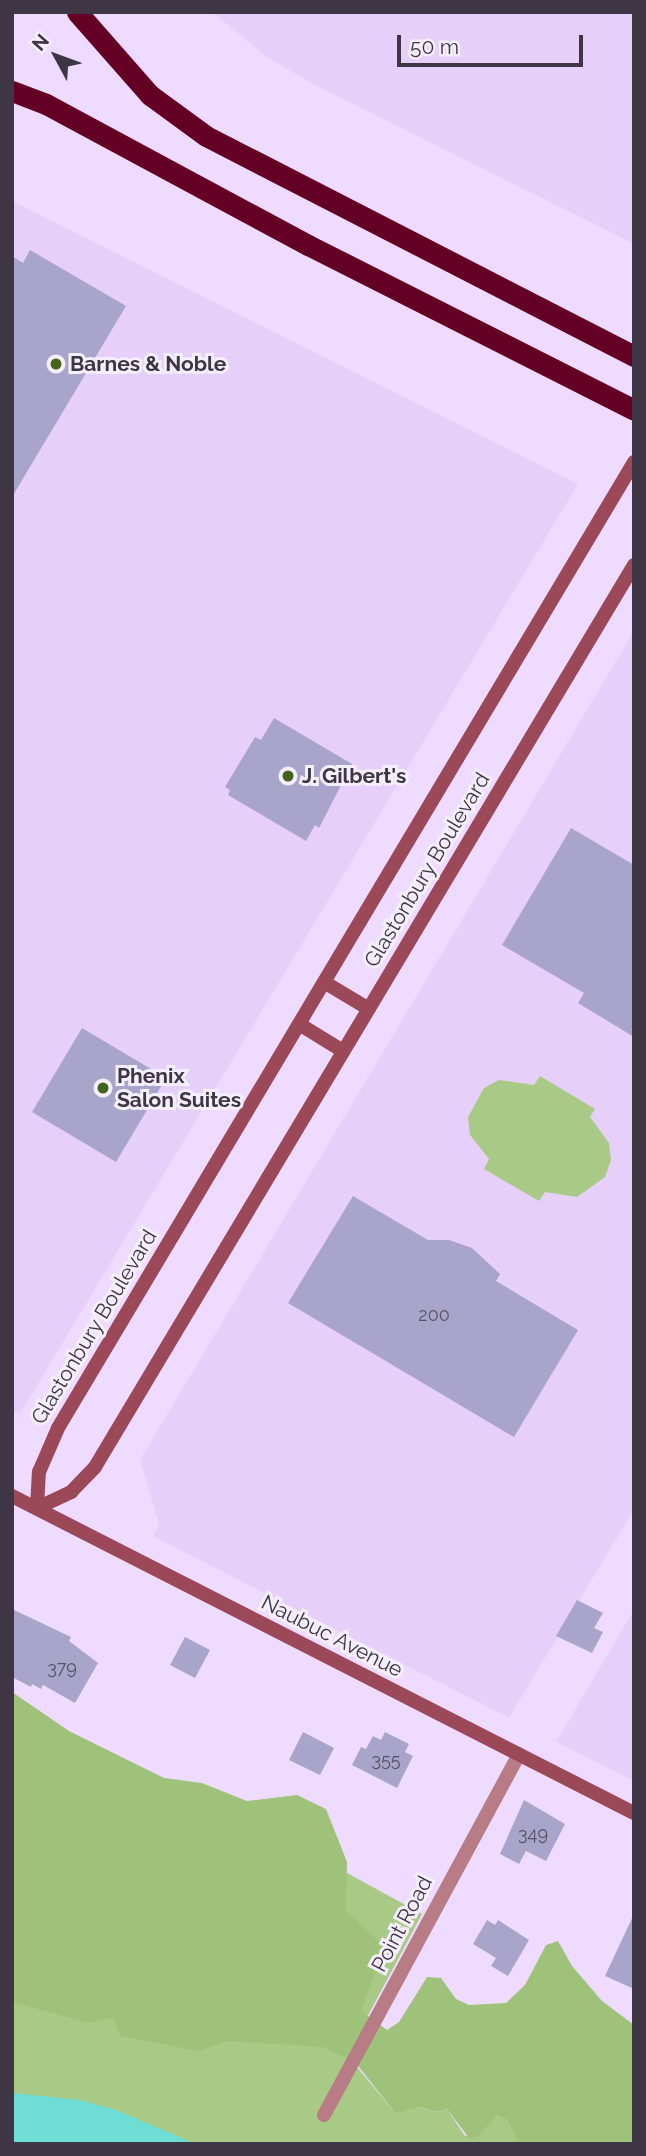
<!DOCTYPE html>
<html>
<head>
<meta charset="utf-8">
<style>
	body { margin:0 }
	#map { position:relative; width:646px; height:2156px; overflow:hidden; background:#efdbff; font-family:Raleway,sans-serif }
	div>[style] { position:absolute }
	.built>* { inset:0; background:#e6cff9 }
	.green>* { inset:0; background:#a9ca86 }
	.forest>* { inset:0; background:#9fc27a }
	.water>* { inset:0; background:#6eddd6 }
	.building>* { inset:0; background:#a9a5ca }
	.street>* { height:14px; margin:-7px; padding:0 7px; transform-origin:7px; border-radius:7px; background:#b77c85 }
	.secondary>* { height:14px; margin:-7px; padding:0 7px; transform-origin:7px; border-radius:7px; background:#9b4858 }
	.highway>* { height:21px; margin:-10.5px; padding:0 10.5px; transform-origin:10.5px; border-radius:10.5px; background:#640024 }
	.dots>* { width:19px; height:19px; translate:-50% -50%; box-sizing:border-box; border:4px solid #f5eefc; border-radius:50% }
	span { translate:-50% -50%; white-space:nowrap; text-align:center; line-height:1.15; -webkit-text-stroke:6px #f5eefc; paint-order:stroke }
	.number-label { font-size:18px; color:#595266 }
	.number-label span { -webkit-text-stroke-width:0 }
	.poi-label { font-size:21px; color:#3e3644; font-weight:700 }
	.left { translate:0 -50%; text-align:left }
	.street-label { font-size:21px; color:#3e3644 }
	.frame { position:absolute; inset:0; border:14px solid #3e3644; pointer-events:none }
	.north { position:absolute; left:21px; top:21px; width:70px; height:70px; -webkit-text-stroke:5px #f5eefc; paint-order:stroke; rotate:311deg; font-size:19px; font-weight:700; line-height:28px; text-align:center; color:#3e3644 }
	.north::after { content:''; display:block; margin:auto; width:24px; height:32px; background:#3e3644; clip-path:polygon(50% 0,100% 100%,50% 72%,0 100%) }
	.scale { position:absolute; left:397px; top:35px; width:186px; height:32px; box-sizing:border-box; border:4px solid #3e3644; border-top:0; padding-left:9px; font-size:21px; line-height:24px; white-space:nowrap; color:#3e3644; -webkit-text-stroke:5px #f5eefc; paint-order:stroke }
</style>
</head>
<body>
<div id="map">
	<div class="built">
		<div style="clip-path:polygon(212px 12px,634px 12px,634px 244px,311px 83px,267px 57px)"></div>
		<div style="clip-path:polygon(12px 201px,578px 484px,21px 1412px,12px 1413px)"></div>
		<div style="clip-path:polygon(634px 631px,634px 1509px,509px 1718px,153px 1536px,159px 1524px,140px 1460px)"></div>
		<div style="clip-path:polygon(634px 1610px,634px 1781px,556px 1742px)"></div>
	</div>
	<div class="green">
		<div style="clip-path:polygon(540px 1076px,595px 1109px,590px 1117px,609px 1143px,611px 1160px,605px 1177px,577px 1197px,545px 1192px,539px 1201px,484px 1169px,489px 1159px,470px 1135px,468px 1117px,484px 1088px,499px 1080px,534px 1085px)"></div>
		<div style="clip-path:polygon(12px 1738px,252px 1821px,422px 1914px,347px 2055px,396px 2114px,418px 2107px,437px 2112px,447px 2109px,465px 2136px,482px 2131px,497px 2116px,507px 2120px,517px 2142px,536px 2139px,554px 2144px,34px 2144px,12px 2132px)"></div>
	</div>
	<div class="forest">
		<div style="clip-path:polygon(12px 1692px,69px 1731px,164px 1778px,202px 1783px,247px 1801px,297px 1795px,326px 1809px,347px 1862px,346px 1911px,385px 1947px,361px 2011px,387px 2030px,399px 2022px,427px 1977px,441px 1978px,456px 1999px,469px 2005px,506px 2003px,525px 1985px,546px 1945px,558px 1941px,572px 1966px,602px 2001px,634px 2025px,634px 2144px,517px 2142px,507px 2120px,497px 2116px,477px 2137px,469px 2138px,447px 2109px,437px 2112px,419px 2107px,396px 2114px,355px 2062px,323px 2047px,226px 2041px,199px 2051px,120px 2036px,113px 2018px,88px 2023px,12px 2002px)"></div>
	</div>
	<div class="water">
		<div style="clip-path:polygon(12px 2093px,80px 2100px,116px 2110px,196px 2144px,12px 2144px)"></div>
	</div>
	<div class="building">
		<div style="clip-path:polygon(30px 250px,126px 306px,12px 497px,12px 256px,23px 263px)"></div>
		<div style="clip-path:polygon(274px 718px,352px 764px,319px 828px,315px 825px,306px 841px,228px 795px,230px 790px,225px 787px,255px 737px,261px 740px)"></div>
		<div style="clip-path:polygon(571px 828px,634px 865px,634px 1037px,578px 1003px,584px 993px,502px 945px)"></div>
		<div style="clip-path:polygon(82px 1028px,166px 1078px,116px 1162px,32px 1112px)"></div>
		<div style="clip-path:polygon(353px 1196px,428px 1240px,449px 1240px,472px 1248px,500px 1274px,496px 1281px,578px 1330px,514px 1437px,288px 1303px)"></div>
		<div style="clip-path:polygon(577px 1600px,603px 1613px,594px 1628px,603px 1632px,592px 1653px,556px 1636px)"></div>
		<div style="clip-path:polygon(12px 1609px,71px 1637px,69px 1641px,98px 1663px,75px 1703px,43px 1685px,41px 1689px,32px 1684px,31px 1687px,12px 1677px)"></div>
		<div style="clip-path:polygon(185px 1637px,210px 1650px,195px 1678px,170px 1665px)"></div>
		<div style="clip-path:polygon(303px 1732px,334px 1748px,320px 1775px,289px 1760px)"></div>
		<div style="clip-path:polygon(385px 1732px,409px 1744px,405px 1752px,413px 1756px,397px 1788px,352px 1765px,361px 1747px,366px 1749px,373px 1736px,381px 1740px)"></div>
		<div style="clip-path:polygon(524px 1800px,565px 1824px,546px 1861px,526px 1851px,519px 1864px,500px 1854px)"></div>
		<div style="clip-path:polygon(634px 1914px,634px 1989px,605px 1976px)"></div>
		<div style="clip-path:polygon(487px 1920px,495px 1925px,498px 1920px,529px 1940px,508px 1976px,491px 1966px,496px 1958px,473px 1944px)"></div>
	</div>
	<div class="street">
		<div style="left:324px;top:2115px;width:410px;rotate:-61.6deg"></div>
	</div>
	<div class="secondary">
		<div style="left:324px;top:982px;width:52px;rotate:31deg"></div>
		<div style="left:299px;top:1024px;width:52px;rotate:31.5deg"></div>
		<div style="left:12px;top:1496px;width:698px;rotate:27.01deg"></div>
		<div style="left:37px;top:1508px;width:36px;rotate:-87deg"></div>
		<div style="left:39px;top:1472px;width:48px;rotate:-66.6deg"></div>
		<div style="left:58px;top:1428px;width:1125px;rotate:-59.19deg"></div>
		<div style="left:37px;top:1508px;width:38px;rotate:-25deg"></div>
		<div style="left:71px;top:1492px;width:35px;rotate:-46deg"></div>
		<div style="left:95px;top:1467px;width:1051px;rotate:-59.14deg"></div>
	</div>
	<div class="highway">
		<div style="left:77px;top:12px;width:111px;rotate:48.7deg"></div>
		<div style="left:150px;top:95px;width:69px;rotate:36.2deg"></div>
		<div style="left:206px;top:136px;width:481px;rotate:27.2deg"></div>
		<div style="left:12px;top:91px;width:36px;rotate:21deg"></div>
		<div style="left:46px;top:104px;width:298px;rotate:28.3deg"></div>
		<div style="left:308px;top:245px;width:365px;rotate:26.8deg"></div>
	</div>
	<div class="dots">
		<div style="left:56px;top:364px;background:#456419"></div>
		<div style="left:288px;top:776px;background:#456419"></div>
		<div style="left:103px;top:1088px;background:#456419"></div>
	</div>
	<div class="number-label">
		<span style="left:434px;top:1315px">200</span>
		<span style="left:62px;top:1668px">379</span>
		<span style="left:386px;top:1760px">355</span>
		<span style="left:533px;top:1834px">349</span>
	</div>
	<div class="poi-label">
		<span class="left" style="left:70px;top:364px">Barnes &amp; Noble</span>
		<span class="left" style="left:302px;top:776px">J. Gilbert's</span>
		<span class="left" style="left:117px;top:1088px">Phenix<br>Salon Suites</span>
	</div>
	<div class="street-label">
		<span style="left:427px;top:870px;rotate:-59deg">Glastonbury Boulevard</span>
		<span style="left:94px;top:1327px;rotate:-59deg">Glastonbury Boulevard</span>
		<span style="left:332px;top:1636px;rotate:27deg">Naubuc Avenue</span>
		<span style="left:402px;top:1924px;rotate:-62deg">Point Road</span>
	</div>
	<div class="frame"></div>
	<div class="north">N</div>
	<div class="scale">50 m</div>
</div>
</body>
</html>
